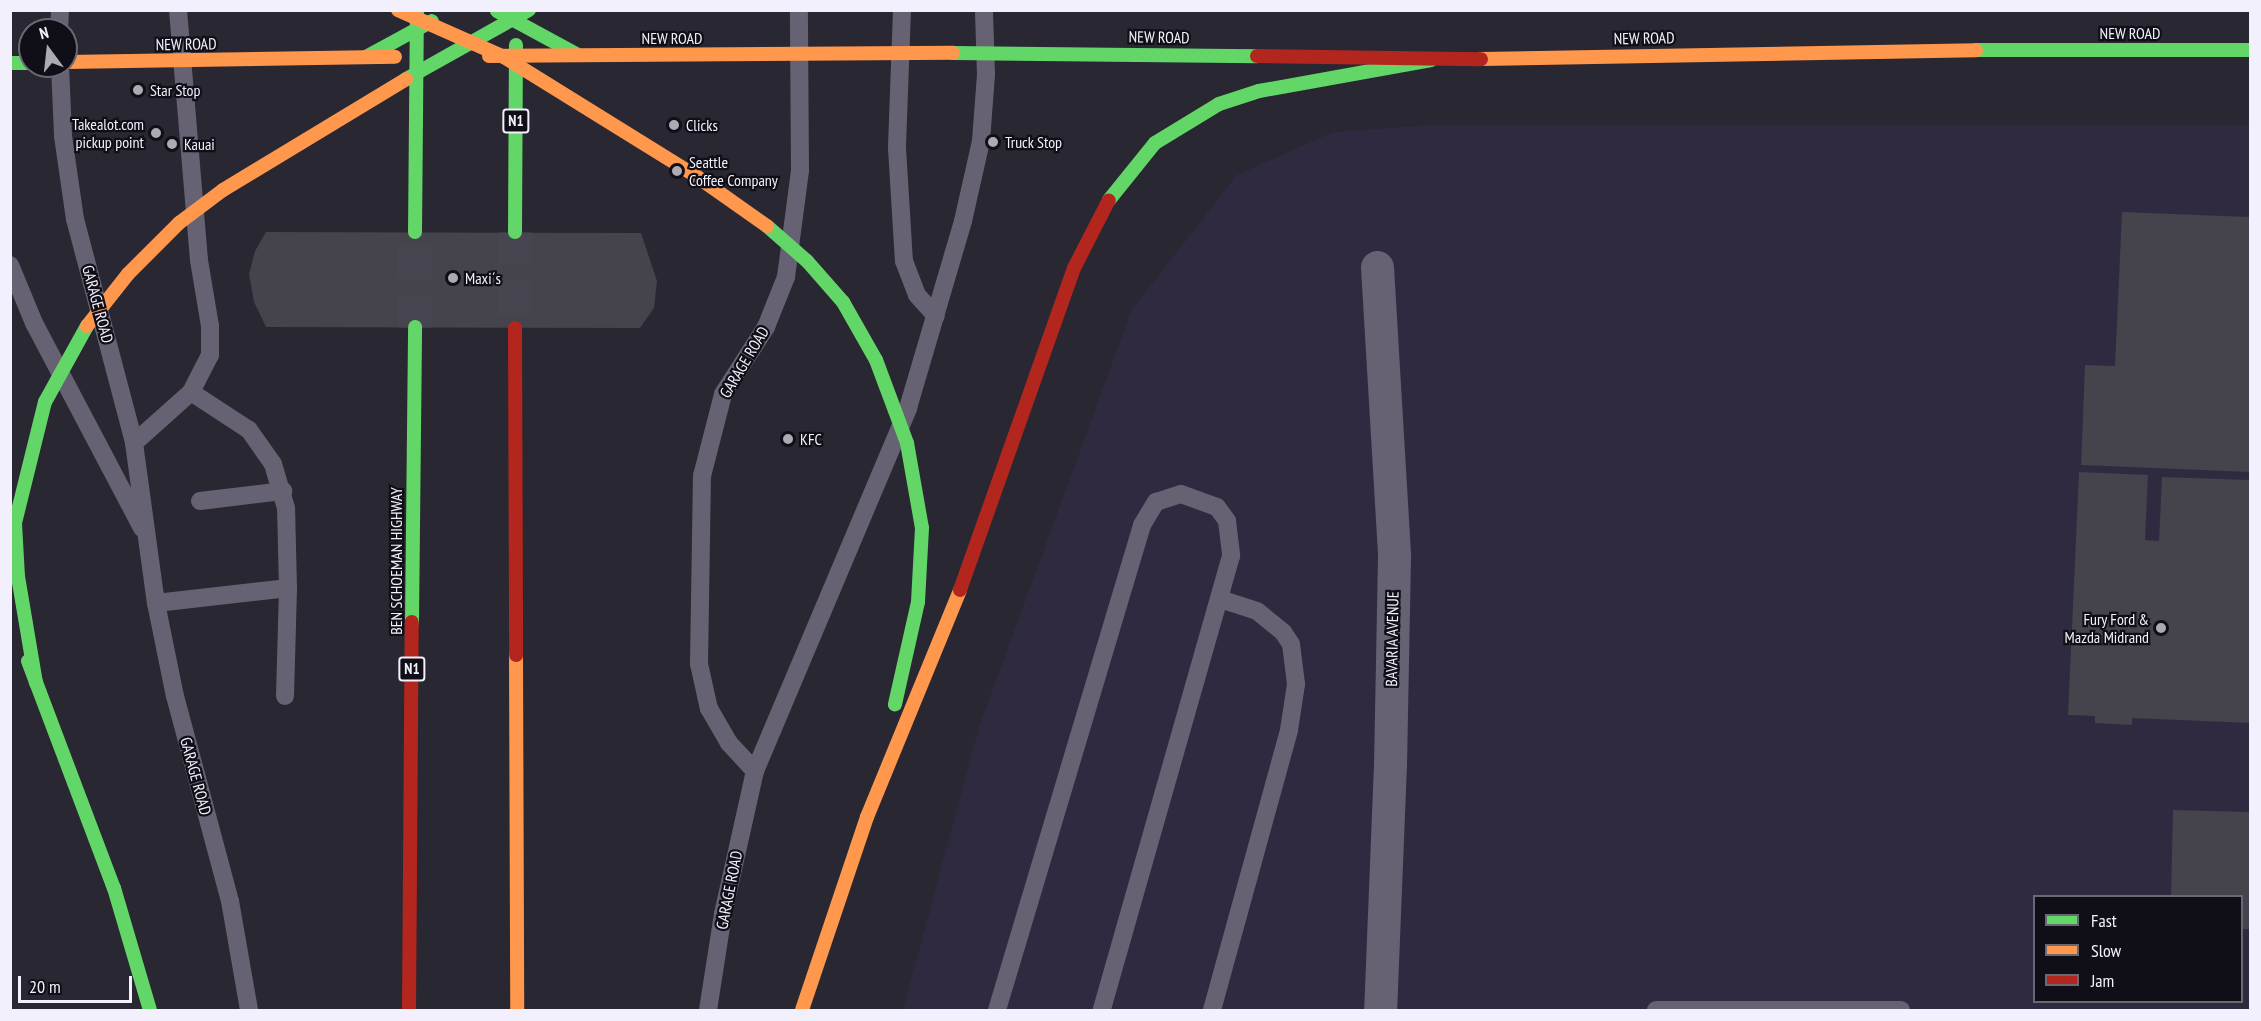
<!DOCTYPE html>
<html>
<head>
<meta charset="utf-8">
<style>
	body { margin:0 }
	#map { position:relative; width:2261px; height:1021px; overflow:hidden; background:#292731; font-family:"PT Sans Narrow",sans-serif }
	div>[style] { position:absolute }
	.built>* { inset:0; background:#2f2a40 }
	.building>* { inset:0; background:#45434b }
	.highway-tunnel>* { height:33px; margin-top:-16.5px; transform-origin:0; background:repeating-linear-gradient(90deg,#47454f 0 33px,transparent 0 49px) }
	.lane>* { height:18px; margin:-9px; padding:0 9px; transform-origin:9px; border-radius:9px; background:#666273 }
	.street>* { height:33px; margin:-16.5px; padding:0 16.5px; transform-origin:16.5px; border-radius:16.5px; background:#666273 }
	.fast>* { height:14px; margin:-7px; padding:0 7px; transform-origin:7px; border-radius:7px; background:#63d668 }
	.slow>* { height:14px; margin:-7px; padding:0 7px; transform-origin:7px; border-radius:7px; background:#ff974d }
	.jam>* { height:14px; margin:-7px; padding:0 7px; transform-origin:7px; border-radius:7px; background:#b3261e }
	.dots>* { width:16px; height:16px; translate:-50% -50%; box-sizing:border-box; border:3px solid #100e16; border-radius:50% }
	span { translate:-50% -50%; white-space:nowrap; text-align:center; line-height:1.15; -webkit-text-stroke:4.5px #100e16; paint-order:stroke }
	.shield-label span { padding:2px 4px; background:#100e16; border:2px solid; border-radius:4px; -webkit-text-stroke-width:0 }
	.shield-label { font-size:15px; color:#f2f0fc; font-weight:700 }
	.street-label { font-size:16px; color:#f2f0fc }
	.poi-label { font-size:16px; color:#f2f0fc }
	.left { translate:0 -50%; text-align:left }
	.right { translate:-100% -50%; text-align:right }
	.frame { position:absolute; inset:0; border:12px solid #f2f0fc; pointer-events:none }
	.legend { position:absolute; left:2033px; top:895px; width:210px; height:108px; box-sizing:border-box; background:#100e16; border:2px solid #6a6872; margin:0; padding:8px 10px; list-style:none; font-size:18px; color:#f2f0fc }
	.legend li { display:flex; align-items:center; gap:12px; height:30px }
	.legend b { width:30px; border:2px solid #6a6872 }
	.north { position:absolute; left:18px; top:18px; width:60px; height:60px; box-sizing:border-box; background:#100e16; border:2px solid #6a6872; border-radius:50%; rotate:345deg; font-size:16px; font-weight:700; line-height:24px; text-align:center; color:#f2f0fc }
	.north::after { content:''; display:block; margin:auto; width:21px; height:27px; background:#acaab5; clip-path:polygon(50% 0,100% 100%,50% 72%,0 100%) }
	.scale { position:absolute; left:18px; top:976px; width:114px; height:27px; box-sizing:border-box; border:3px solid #f2f0fc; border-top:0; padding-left:8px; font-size:18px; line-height:21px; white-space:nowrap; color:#f2f0fc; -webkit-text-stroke:4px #100e16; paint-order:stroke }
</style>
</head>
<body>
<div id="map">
	<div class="built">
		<div style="clip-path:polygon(evenodd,1431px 125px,2250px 125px,2250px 1010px,903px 1010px,979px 727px,1132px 309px,1237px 175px,1333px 132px,1431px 125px,2034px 896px,2242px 896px,2242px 1002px,2034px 1002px,2034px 896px)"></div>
	</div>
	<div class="building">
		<div style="clip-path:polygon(2122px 212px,2250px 217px,2250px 472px,2081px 465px,2085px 365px,2115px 366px)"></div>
		<div style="clip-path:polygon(266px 232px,641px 233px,657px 281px,654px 308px,640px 328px,266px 327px,254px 302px,249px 274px,255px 251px)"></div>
		<div style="clip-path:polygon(2079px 472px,2148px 475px,2145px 540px,2159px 541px,2162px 477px,2250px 480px,2250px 723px,2132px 718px,2132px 725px,2095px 723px,2095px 716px,2068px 715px)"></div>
		<div style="clip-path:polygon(2173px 810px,2250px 812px,2250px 929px,2242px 929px,2242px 896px,2171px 896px)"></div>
	</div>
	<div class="highway-tunnel">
		<div style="left:515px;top:232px;width:96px;rotate:90deg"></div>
		<div style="left:415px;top:327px;width:95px;rotate:-90deg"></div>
	</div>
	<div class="lane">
		<div style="left:902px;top:10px;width:138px;rotate:92.1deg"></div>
		<div style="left:897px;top:148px;width:113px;rotate:86.5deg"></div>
		<div style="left:904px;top:261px;width:36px;rotate:69deg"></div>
		<div style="left:917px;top:295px;width:28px;rotate:48deg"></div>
		<div style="left:59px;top:30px;width:20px;rotate:-87deg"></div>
		<div style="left:60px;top:66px;width:70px;rotate:87.5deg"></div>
		<div style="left:63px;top:136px;width:84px;rotate:81.8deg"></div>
		<div style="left:75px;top:219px;width:232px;rotate:75.2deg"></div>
		<div style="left:134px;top:443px;width:162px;rotate:82.2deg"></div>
		<div style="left:156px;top:603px;width:95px;rotate:78.5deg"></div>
		<div style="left:175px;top:696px;width:212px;rotate:75deg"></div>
		<div style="left:230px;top:901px;width:111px;rotate:80.1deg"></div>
		<div style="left:10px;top:265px;width:63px;rotate:67.5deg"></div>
		<div style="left:34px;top:323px;width:232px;rotate:62.2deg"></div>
		<div style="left:134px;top:443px;width:76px;rotate:-41.8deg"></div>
		<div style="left:191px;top:392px;width:42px;rotate:-62.8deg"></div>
		<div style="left:210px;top:355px;width:29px;rotate:-90deg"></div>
		<div style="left:210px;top:326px;width:67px;rotate:-99.5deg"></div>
		<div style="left:199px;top:260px;width:251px;rotate:-94.8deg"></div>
		<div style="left:200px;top:501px;width:84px;rotate:-6.9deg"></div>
		<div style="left:156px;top:603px;width:133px;rotate:-6.5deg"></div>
		<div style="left:288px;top:588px;width:80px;rotate:-91.4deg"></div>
		<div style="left:286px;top:508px;width:46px;rotate:-106.5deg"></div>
		<div style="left:273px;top:464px;width:42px;rotate:-125.2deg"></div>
		<div style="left:249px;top:430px;width:69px;rotate:-146.8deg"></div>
		<div style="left:285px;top:696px;width:108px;rotate:-88.4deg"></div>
		<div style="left:755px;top:771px;width:38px;rotate:-133deg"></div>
		<div style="left:729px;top:743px;width:39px;rotate:-120deg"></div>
		<div style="left:709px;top:709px;width:46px;rotate:-102.5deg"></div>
		<div style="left:699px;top:664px;width:188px;rotate:-89.1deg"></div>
		<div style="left:702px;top:476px;width:85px;rotate:-75.6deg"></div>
		<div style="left:723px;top:394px;width:80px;rotate:-57.3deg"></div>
		<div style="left:766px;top:327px;width:54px;rotate:-68.2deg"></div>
		<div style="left:786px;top:277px;width:108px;rotate:-82.5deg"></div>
		<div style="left:800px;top:170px;width:160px;rotate:-90.4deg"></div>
		<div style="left:708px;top:1010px;width:97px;rotate:-81.1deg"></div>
		<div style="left:723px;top:914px;width:147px;rotate:-77.4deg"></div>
		<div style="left:755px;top:771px;width:394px;rotate:-67.1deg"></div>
		<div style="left:908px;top:408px;width:195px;rotate:-73.6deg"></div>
		<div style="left:963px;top:221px;width:82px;rotate:-77.3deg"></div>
		<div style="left:981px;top:141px;width:66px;rotate:-85.7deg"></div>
		<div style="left:986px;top:75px;width:65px;rotate:-91.8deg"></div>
		<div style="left:997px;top:1010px;width:506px;rotate:-73.35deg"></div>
		<div style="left:1142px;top:525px;width:27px;rotate:-59deg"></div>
		<div style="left:1156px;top:502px;width:26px;rotate:-18deg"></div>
		<div style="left:1181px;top:494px;width:38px;rotate:20deg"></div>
		<div style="left:1217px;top:507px;width:17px;rotate:54deg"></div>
		<div style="left:1227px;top:521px;width:35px;rotate:83deg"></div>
		<div style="left:1231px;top:556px;width:472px;rotate:105.9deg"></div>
		<div style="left:1212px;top:1010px;width:290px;rotate:-74.6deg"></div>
		<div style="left:1289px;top:730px;width:47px;rotate:-81.3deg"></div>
		<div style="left:1296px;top:684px;width:40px;rotate:-97.1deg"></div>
		<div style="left:1291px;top:644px;width:14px;rotate:-124deg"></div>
		<div style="left:1283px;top:632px;width:33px;rotate:-141deg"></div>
		<div style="left:1257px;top:611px;width:38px;rotate:-162deg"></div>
		<div style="left:1656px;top:1010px;width:245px"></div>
	</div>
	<div class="street">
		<div style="left:1377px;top:267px;width:290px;rotate:86.6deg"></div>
		<div style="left:1394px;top:557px;width:207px;rotate:91.1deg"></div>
		<div style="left:1390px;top:764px;width:246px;rotate:92.3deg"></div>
	</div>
	<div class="fast">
		<div style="left:497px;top:11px;width:92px;rotate:28.5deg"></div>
		<div style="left:1976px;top:50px;width:274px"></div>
		<div style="left:953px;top:53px;width:304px;rotate:0.6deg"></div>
		<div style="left:366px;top:57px;width:75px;rotate:-28.6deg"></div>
		<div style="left:10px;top:63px;width:20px"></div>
		<div style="left:406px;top:79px;width:141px;rotate:-29.3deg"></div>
		<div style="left:1109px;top:200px;width:73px;rotate:-51.1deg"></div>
		<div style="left:1155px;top:143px;width:75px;rotate:-31.4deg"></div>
		<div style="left:1219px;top:104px;width:42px;rotate:-18deg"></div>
		<div style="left:1259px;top:91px;width:175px;rotate:-10.2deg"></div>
		<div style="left:767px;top:226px;width:53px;rotate:41.2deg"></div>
		<div style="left:807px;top:261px;width:55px;rotate:48.7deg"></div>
		<div style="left:843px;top:302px;width:67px;rotate:60.4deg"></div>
		<div style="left:876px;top:360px;width:89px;rotate:69.5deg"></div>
		<div style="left:907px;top:443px;width:86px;rotate:80deg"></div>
		<div style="left:922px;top:528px;width:74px;rotate:93.1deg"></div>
		<div style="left:918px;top:602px;width:105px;rotate:102.7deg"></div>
		<div style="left:415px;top:232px;width:222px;rotate:-89.5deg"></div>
		<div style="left:515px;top:232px;width:187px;rotate:-89.7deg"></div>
		<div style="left:412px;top:622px;width:295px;rotate:-89.4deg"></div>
		<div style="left:28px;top:661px;width:243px;rotate:69.3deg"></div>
		<div style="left:114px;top:888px;width:127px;rotate:73.6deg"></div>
		<div style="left:36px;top:683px;width:108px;rotate:-99.6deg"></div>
		<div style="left:18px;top:577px;width:54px;rotate:-93.2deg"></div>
		<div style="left:15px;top:523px;width:125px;rotate:-76.1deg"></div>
		<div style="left:45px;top:402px;width:87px;rotate:-61.1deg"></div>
	</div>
	<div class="slow">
		<div style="left:398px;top:10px;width:116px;rotate:23.9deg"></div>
		<div style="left:504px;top:57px;width:226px;rotate:31.8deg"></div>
		<div style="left:696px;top:176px;width:87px;rotate:35.2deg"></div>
		<div style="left:489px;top:56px;width:464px;rotate:-0.4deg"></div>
		<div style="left:1481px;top:59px;width:495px;rotate:-1deg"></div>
		<div style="left:66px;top:62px;width:329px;rotate:-0.9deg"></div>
		<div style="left:87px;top:326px;width:66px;rotate:-51.7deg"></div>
		<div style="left:128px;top:274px;width:72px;rotate:-45deg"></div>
		<div style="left:179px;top:223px;width:55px;rotate:-36.9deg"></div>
		<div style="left:223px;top:190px;width:214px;rotate:-31.2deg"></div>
		<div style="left:516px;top:655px;width:355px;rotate:89.8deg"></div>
		<div style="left:802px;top:1010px;width:204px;rotate:-71.4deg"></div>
		<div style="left:867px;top:817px;width:245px;rotate:-67.7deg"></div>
	</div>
	<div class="jam">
		<div style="left:1257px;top:56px;width:224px;rotate:0.8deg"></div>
		<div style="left:515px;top:328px;width:327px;rotate:89.8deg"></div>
		<div style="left:960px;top:590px;width:342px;rotate:-70.5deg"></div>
		<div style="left:1074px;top:268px;width:76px;rotate:-62.8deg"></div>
		<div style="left:409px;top:1010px;width:388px;rotate:-89.6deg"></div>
	</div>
	<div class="dots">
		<div style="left:138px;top:90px;background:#acaab5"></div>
		<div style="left:674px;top:125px;background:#acaab5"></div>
		<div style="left:156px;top:133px;background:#acaab5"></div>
		<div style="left:993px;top:142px;background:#acaab5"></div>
		<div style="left:172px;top:144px;background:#acaab5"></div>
		<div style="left:677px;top:171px;background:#acaab5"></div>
		<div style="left:453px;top:278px;background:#acaab5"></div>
		<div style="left:788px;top:439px;background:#acaab5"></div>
		<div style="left:2161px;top:628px;background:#acaab5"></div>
	</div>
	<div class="shield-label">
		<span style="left:516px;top:121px">N1</span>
		<span style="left:412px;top:669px">N1</span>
	</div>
	<div class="street-label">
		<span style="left:2130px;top:33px">NEW ROAD</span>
		<span style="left:1159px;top:37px;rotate:1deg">NEW ROAD</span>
		<span style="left:672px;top:38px">NEW ROAD</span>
		<span style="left:1644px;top:38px;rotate:-1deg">NEW ROAD</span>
		<span style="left:186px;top:44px;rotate:-1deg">NEW ROAD</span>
		<span style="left:98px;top:304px;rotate:75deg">GARAGE ROAD</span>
		<span style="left:744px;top:362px;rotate:-59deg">GARAGE ROAD</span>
		<span style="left:396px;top:561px;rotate:-90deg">BEN SCHOEMAN HIGHWAY</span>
		<span style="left:1392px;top:639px;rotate:-89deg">BAVARIA AVENUE</span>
		<span style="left:196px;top:776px;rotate:75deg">GARAGE ROAD</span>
		<span style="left:729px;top:890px;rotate:-79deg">GARAGE ROAD</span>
	</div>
	<div class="poi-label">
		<span class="left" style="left:150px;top:90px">Star Stop</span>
		<span class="right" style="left:144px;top:133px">Takealot.com<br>pickup point</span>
		<span class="left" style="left:686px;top:125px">Clicks</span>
		<span class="left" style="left:1005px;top:142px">Truck Stop</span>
		<span class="left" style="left:184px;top:144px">Kauai</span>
		<span class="left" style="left:689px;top:171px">Seattle<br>Coffee Company</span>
		<span class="left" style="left:465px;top:278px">Maxi´s</span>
		<span class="left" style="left:800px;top:439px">KFC</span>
		<span class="right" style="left:2149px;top:628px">Fury Ford &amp;<br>Mazda Midrand</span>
	</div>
	<div class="frame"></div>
	<ul class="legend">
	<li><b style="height:8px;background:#63d668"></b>Fast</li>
	<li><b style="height:8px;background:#ff974d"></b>Slow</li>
	<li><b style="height:8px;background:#b3261e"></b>Jam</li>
	</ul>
	<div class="north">N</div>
	<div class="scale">20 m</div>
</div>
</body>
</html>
